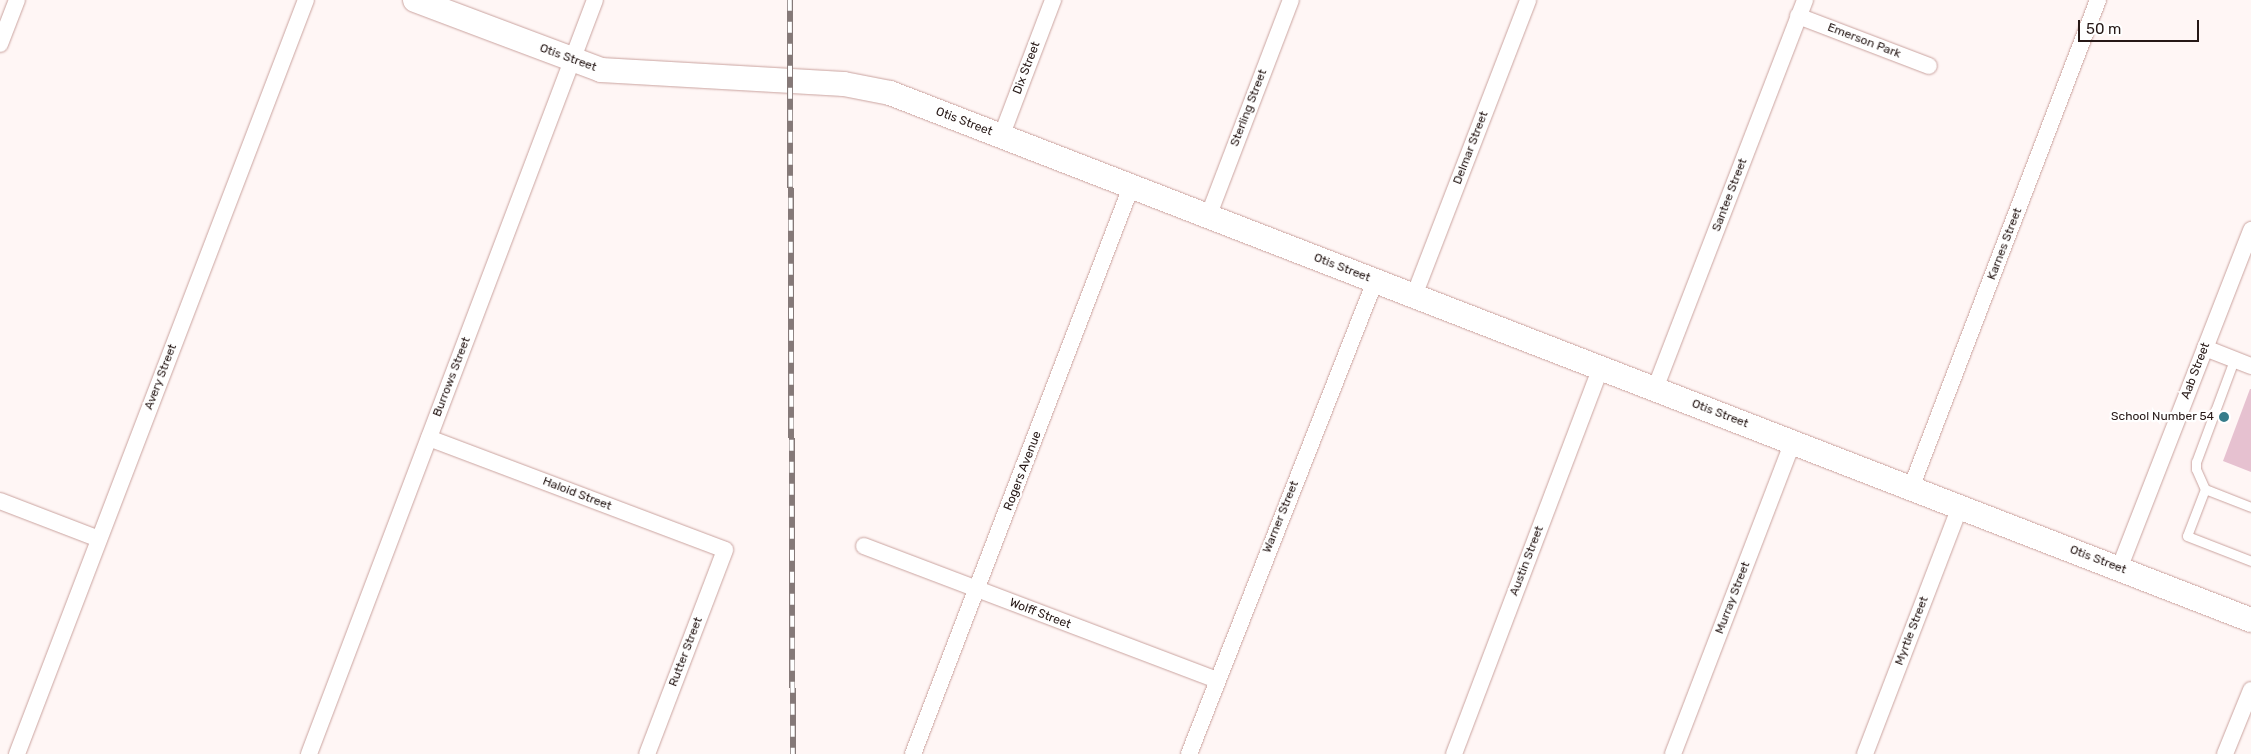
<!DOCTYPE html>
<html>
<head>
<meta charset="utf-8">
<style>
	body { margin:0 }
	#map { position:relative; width:2251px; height:754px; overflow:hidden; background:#fff6f5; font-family:Rubik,sans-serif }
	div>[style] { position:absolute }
	.building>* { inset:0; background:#e6c1d0 }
	.roads { filter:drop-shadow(0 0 1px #caa39f) drop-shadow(0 0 1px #caa39f) }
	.lane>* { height:9px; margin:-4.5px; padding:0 4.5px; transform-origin:4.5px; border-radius:4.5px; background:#fff }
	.street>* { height:16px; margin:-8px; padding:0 8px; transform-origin:8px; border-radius:8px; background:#fff }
	.secondary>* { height:24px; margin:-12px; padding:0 12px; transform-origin:12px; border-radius:12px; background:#fff }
	.rail>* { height:5.5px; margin-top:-2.75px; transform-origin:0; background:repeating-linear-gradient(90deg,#fff 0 11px,#857978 0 22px); box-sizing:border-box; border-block:1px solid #857978 }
	.dots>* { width:14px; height:14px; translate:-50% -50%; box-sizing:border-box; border:2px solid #fff; border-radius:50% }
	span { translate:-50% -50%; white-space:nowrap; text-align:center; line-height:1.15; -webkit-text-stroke:4.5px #fff; paint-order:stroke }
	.street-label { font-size:12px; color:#261816 }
	.poi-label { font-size:12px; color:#261816 }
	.right { translate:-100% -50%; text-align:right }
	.scale { position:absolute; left:2078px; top:20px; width:121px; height:22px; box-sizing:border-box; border:2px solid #261816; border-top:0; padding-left:6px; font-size:15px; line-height:18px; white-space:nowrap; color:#261816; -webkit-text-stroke:4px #fff; paint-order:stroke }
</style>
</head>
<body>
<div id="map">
	<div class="building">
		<div style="clip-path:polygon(2250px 389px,2251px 389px,2251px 472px,2223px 461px)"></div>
	</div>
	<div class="roads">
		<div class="lane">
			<div style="left:2234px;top:360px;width:109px;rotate:110.4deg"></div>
			<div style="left:2196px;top:462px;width:7px;rotate:90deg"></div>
			<div style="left:2196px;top:469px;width:22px;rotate:66deg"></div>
			<div style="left:2205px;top:489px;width:49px;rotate:21.4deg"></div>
			<div style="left:2205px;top:489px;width:50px;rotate:111deg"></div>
			<div style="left:2187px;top:536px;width:69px;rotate:21.3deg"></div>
		</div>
		<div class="street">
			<div style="left:1798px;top:16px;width:140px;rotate:20.9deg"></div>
			<div style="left:0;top:44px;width:47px;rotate:-68.9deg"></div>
			<div style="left:1001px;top:137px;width:147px;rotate:-69.2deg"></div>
			<div style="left:1208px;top:217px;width:232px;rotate:-69.1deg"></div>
			<div style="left:1414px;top:296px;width:317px;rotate:-68.9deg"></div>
			<div style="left:2205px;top:348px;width:49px;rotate:21.4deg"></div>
			<div style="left:1655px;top:389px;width:417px;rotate:-68.9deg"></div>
			<div style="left:429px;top:438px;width:316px;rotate:20.7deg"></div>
			<div style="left:725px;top:550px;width:218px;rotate:110.9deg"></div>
			<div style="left:1911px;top:488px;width:523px;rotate:-69.03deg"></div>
			<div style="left:0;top:501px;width:106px;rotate:21deg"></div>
			<div style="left:864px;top:546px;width:378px;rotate:20.8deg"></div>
			<div style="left:2119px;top:569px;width:364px;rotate:-68.7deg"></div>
			<div style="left:17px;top:754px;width:807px;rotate:-69.03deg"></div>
			<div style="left:309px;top:754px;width:806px;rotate:-69.23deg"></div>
			<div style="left:913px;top:754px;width:607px;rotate:-68.97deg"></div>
			<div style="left:1189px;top:754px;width:508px;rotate:-68.53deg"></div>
			<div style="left:1454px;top:754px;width:413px;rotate:-69.2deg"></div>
			<div style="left:1673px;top:754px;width:334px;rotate:-69deg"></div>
			<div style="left:1865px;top:754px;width:265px;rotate:-69deg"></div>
			<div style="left:2225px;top:754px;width:69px;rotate:-67.9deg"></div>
		</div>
		<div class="secondary">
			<div style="left:415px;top:0;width:199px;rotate:20.6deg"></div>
			<div style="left:601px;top:70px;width:243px;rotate:3.3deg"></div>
			<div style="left:844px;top:84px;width:47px;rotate:11.1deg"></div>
			<div style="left:890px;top:93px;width:1459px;rotate:21.17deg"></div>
		</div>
	</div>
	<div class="rail">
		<div style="left:790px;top:0;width:754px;rotate:89.77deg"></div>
	</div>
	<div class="dots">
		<div style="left:2224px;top:417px;background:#377c8a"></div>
	</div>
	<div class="street-label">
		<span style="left:1864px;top:41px;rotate:21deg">Emerson Park</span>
		<span style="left:568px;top:58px;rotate:20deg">Otis Street</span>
		<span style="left:1027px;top:68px;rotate:-69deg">Dix Street</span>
		<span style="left:1249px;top:108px;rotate:-69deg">Sterling Street</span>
		<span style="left:964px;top:122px;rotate:21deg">Otis Street</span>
		<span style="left:1471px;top:148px;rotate:-69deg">Delmar Street</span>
		<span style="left:1730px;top:195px;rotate:-69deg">Santee Street</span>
		<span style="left:2005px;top:244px;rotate:-69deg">Karnes Street</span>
		<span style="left:1342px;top:268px;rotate:21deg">Otis Street</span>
		<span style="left:2196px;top:371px;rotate:-69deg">Aab Street</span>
		<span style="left:161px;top:377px;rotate:-69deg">Avery Street</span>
		<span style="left:452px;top:377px;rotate:-69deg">Burrows Street</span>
		<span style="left:1720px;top:414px;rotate:21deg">Otis Street</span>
		<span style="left:1023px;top:471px;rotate:-69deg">Rogers Avenue</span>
		<span style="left:577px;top:494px;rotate:21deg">Haloid Street</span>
		<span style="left:1281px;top:517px;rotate:-68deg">Warner Street</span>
		<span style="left:2098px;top:560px;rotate:21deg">Otis Street</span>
		<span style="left:1527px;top:561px;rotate:-69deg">Austin Street</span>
		<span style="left:1733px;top:598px;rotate:-69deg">Murray Street</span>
		<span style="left:1040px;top:614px;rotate:21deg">Wolff Street</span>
		<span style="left:1912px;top:631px;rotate:-69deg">Myrtle Street</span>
		<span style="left:686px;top:652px;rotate:-69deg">Rutter Street</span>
	</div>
	<div class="poi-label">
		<span class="right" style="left:2214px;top:417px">School Number 54</span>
	</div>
	<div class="scale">50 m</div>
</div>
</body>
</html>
